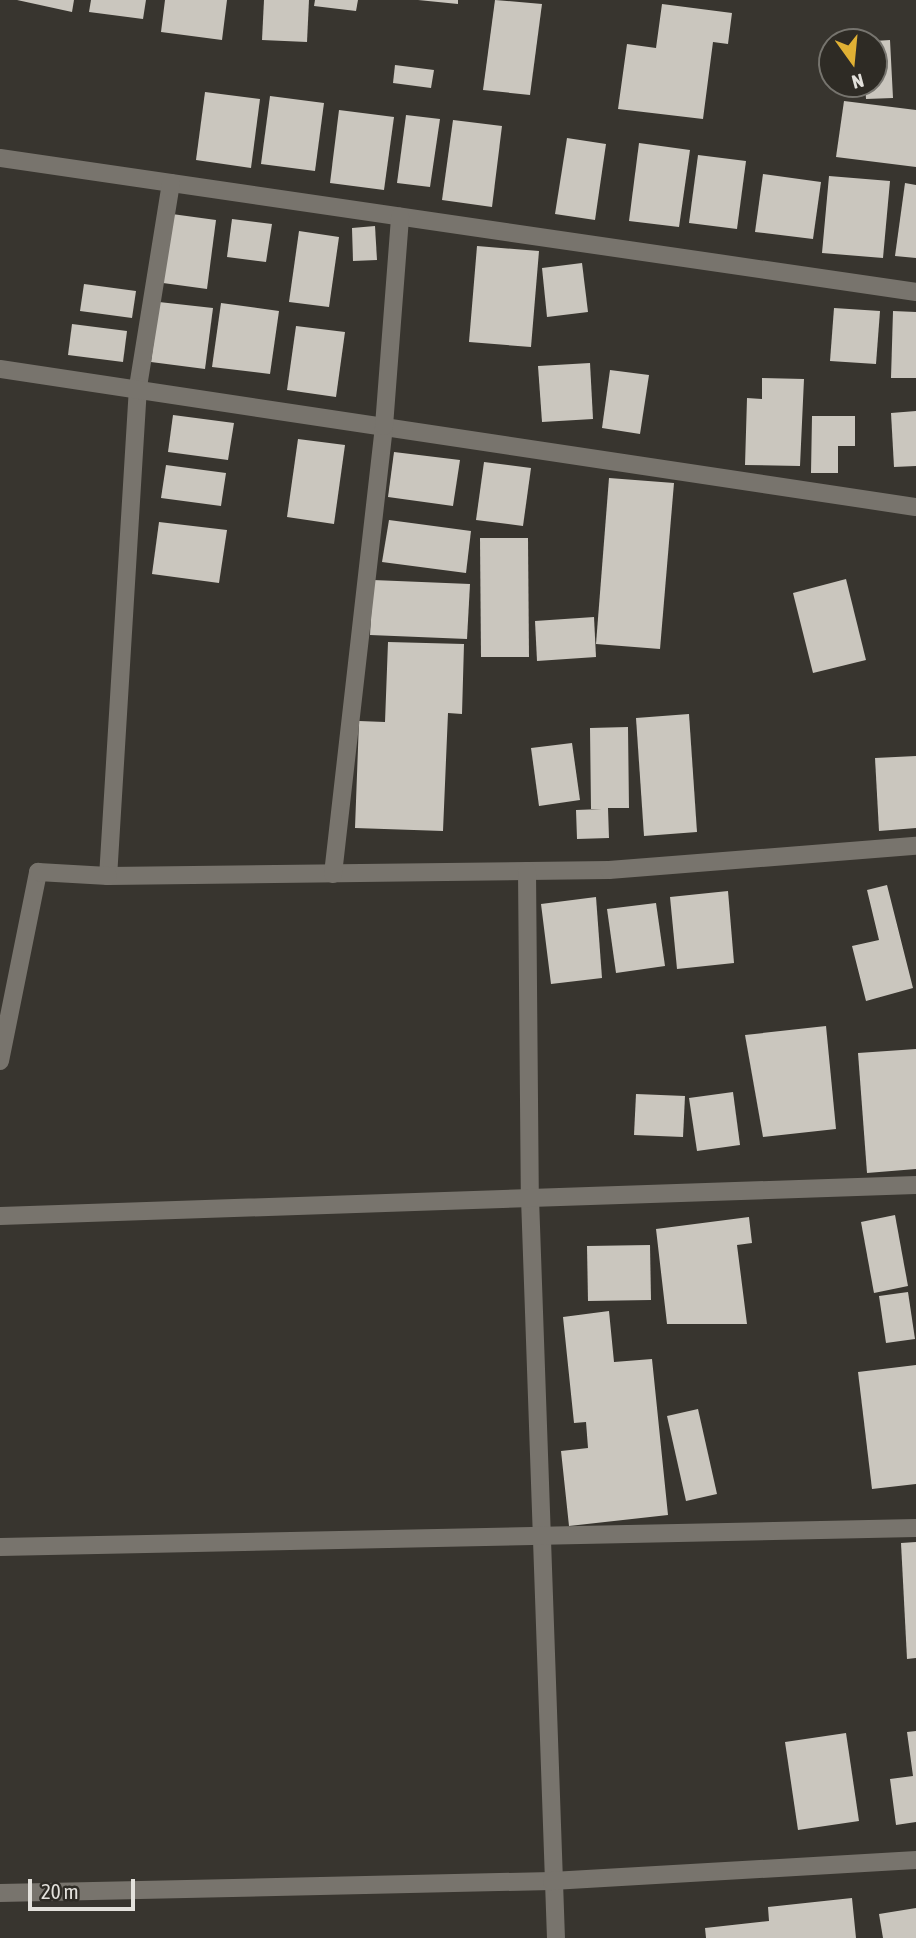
<!DOCTYPE html>
<html>
<head>
<meta charset="utf-8">
<style>
	body { margin:0 }
	#map { position:relative; width:916px; height:1938px; overflow:hidden; background:#38352f; font-family:"Asap Condensed",sans-serif }
	div>[style] { position:absolute }
	.building>* { inset:0; background:#cac6be }
	.minor>* { height:18px; margin:-9px; padding:0 9px; transform-origin:9px; border-radius:9px; background:#78746d }
	span { translate:-50% -50%; white-space:nowrap; text-align:center; line-height:1.15; -webkit-text-stroke:7px #2e2b25; paint-order:stroke }
	.north { position:absolute; left:818px; top:28px; width:70px; height:70px; box-sizing:border-box; background:#2e2b25; border:2px solid #76746e; border-radius:50%; rotate:165deg; font-size:19px; font-weight:700; line-height:28px; text-align:center; color:#e3e1dc }
	.north::after { content:''; display:block; margin:auto; width:24px; height:32px; background:#e0b034; clip-path:polygon(50% 0,100% 100%,50% 72%,0 100%) }
	.scale { position:absolute; left:28px; top:1879px; width:107px; height:32px; box-sizing:border-box; border:4px solid #e3e1dc; border-top:0; padding-left:9px; font-size:21px; line-height:24px; white-space:nowrap; color:#e3e1dc; -webkit-text-stroke:5px #2e2b25; paint-order:stroke }
</style>
</head>
<body>
<div id="map">
	<div class="building">
		<div style="clip-path:polygon(17px 0,74px 0,72px 12px)"></div>
		<div style="clip-path:polygon(91px 0,146px 0,143px 19px,89px 12px)"></div>
		<div style="clip-path:polygon(165px 0,227px 0,222px 40px,161px 32px)"></div>
		<div style="clip-path:polygon(264px 0,309px 0,307px 42px,262px 40px)"></div>
		<div style="clip-path:polygon(315px 0,358px 0,356px 11px,314px 6px)"></div>
		<div style="clip-path:polygon(418px 0,458px 0,458px 4px)"></div>
		<div style="clip-path:polygon(495px 0,542px 4px,530px 95px,483px 90px)"></div>
		<div style="clip-path:polygon(662px 4px,732px 13px,728px 44px,713px 42px,703px 119px,618px 109px,627px 44px,656px 48px)"></div>
		<div style="clip-path:polygon(890px 40px,893px 98px,866px 99px,865px 84px,874px 84px,874px 41px)"></div>
		<div style="clip-path:polygon(395px 65px,434px 70px,431px 88px,393px 83px)"></div>
		<div style="clip-path:polygon(205px 92px,260px 99px,251px 168px,196px 160px)"></div>
		<div style="clip-path:polygon(270px 96px,324px 103px,315px 171px,261px 164px)"></div>
		<div style="clip-path:polygon(844px 101px,916px 110px,916px 167px,836px 157px)"></div>
		<div style="clip-path:polygon(339px 110px,394px 117px,384px 190px,330px 183px)"></div>
		<div style="clip-path:polygon(406px 115px,440px 119px,430px 187px,397px 183px)"></div>
		<div style="clip-path:polygon(453px 120px,502px 126px,492px 207px,442px 200px)"></div>
		<div style="clip-path:polygon(567px 138px,606px 144px,595px 220px,555px 214px)"></div>
		<div style="clip-path:polygon(639px 143px,690px 150px,679px 227px,629px 221px)"></div>
		<div style="clip-path:polygon(698px 155px,746px 161px,737px 229px,689px 223px)"></div>
		<div style="clip-path:polygon(763px 174px,821px 182px,813px 239px,755px 232px)"></div>
		<div style="clip-path:polygon(829px 176px,890px 181px,883px 258px,822px 253px)"></div>
		<div style="clip-path:polygon(905px 183px,916px 185px,916px 258px,895px 256px)"></div>
		<div style="clip-path:polygon(172px 214px,216px 220px,207px 289px,163px 283px)"></div>
		<div style="clip-path:polygon(232px 219px,272px 224px,266px 262px,227px 257px)"></div>
		<div style="clip-path:polygon(375px 226px,377px 260px,353px 261px,352px 228px)"></div>
		<div style="clip-path:polygon(299px 231px,339px 237px,329px 307px,289px 302px)"></div>
		<div style="clip-path:polygon(477px 246px,539px 251px,531px 347px,469px 342px)"></div>
		<div style="clip-path:polygon(582px 263px,588px 312px,547px 317px,542px 268px)"></div>
		<div style="clip-path:polygon(84px 284px,136px 291px,132px 318px,80px 311px)"></div>
		<div style="clip-path:polygon(159px 302px,213px 308px,205px 369px,151px 362px)"></div>
		<div style="clip-path:polygon(221px 303px,279px 311px,270px 374px,212px 367px)"></div>
		<div style="clip-path:polygon(834px 308px,880px 311px,876px 364px,830px 361px)"></div>
		<div style="clip-path:polygon(893px 311px,916px 312px,916px 378px,891px 378px)"></div>
		<div style="clip-path:polygon(72px 324px,127px 331px,123px 362px,68px 355px)"></div>
		<div style="clip-path:polygon(296px 326px,345px 332px,336px 397px,287px 390px)"></div>
		<div style="clip-path:polygon(590px 363px,593px 419px,542px 422px,538px 366px)"></div>
		<div style="clip-path:polygon(610px 370px,649px 375px,640px 434px,602px 428px)"></div>
		<div style="clip-path:polygon(762px 378px,804px 379px,800px 466px,745px 465px,747px 398px,762px 399px)"></div>
		<div style="clip-path:polygon(916px 411px,916px 466px,894px 467px,891px 413px)"></div>
		<div style="clip-path:polygon(173px 415px,234px 423px,228px 460px,168px 452px)"></div>
		<div style="clip-path:polygon(812px 416px,855px 416px,855px 446px,838px 446px,838px 473px,811px 473px)"></div>
		<div style="clip-path:polygon(298px 439px,345px 445px,334px 524px,287px 517px)"></div>
		<div style="clip-path:polygon(394px 452px,460px 460px,453px 506px,388px 497px)"></div>
		<div style="clip-path:polygon(484px 462px,531px 468px,523px 526px,476px 520px)"></div>
		<div style="clip-path:polygon(166px 465px,226px 473px,221px 506px,161px 498px)"></div>
		<div style="clip-path:polygon(609px 478px,674px 483px,660px 649px,596px 644px)"></div>
		<div style="clip-path:polygon(389px 520px,471px 531px,466px 573px,382px 562px)"></div>
		<div style="clip-path:polygon(159px 522px,227px 530px,219px 583px,152px 574px)"></div>
		<div style="clip-path:polygon(480px 538px,528px 538px,529px 657px,481px 657px)"></div>
		<div style="clip-path:polygon(846px 579px,866px 660px,813px 673px,793px 593px)"></div>
		<div style="clip-path:polygon(373px 580px,470px 584px,467px 639px,370px 635px)"></div>
		<div style="clip-path:polygon(594px 617px,596px 657px,537px 661px,535px 621px)"></div>
		<div style="clip-path:polygon(388px 642px,464px 644px,462px 714px,448px 713px,443px 831px,355px 828px,359px 721px,385px 722px)"></div>
		<div style="clip-path:polygon(689px 714px,697px 832px,644px 836px,636px 718px)"></div>
		<div style="clip-path:polygon(628px 727px,629px 808px,608px 808px,609px 838px,577px 839px,576px 810px,602px 809px,591px 809px,590px 728px)"></div>
		<div style="clip-path:polygon(572px 743px,580px 800px,539px 806px,531px 748px)"></div>
		<div style="clip-path:polygon(916px 756px,916px 828px,879px 831px,875px 758px)"></div>
		<div style="clip-path:polygon(887px 885px,913px 988px,866px 1001px,852px 946px,879px 940px,867px 890px)"></div>
		<div style="clip-path:polygon(728px 891px,734px 963px,677px 969px,670px 897px)"></div>
		<div style="clip-path:polygon(596px 897px,602px 978px,551px 984px,541px 904px)"></div>
		<div style="clip-path:polygon(656px 903px,665px 966px,616px 973px,607px 909px)"></div>
		<div style="clip-path:polygon(826px 1026px,836px 1129px,763px 1137px,745px 1035px)"></div>
		<div style="clip-path:polygon(916px 1049px,916px 1169px,867px 1173px,858px 1053px)"></div>
		<div style="clip-path:polygon(733px 1092px,740px 1145px,697px 1151px,689px 1098px)"></div>
		<div style="clip-path:polygon(636px 1094px,685px 1096px,683px 1137px,634px 1135px)"></div>
		<div style="clip-path:polygon(895px 1215px,908px 1286px,874px 1293px,861px 1222px)"></div>
		<div style="clip-path:polygon(749px 1217px,752px 1243px,737px 1245px,747px 1324px,667px 1324px,656px 1229px)"></div>
		<div style="clip-path:polygon(650px 1245px,651px 1300px,588px 1301px,587px 1246px)"></div>
		<div style="clip-path:polygon(908px 1292px,915px 1339px,886px 1343px,879px 1296px)"></div>
		<div style="clip-path:polygon(609px 1311px,614px 1362px,652px 1359px,668px 1515px,569px 1526px,561px 1451px,588px 1448px,586px 1422px,574px 1423px,563px 1317px)"></div>
		<div style="clip-path:polygon(916px 1365px,916px 1484px,872px 1489px,858px 1372px)"></div>
		<div style="clip-path:polygon(698px 1409px,717px 1494px,686px 1501px,667px 1416px)"></div>
		<div style="clip-path:polygon(916px 1542px,916px 1658px,907px 1659px,901px 1543px)"></div>
		<div style="clip-path:polygon(916px 1731px,916px 1822px,896px 1825px,890px 1779px,913px 1776px,907px 1732px)"></div>
		<div style="clip-path:polygon(846px 1733px,859px 1821px,798px 1830px,785px 1742px)"></div>
		<div style="clip-path:polygon(852px 1898px,856px 1938px,706px 1938px,705px 1928px,769px 1921px,768px 1907px)"></div>
		<div style="clip-path:polygon(916px 1908px,916px 1938px,883px 1938px,879px 1914px)"></div>
	</div>
	<div class="minor">
		<div style="left:0;top:158px;width:926px;rotate:8.32deg"></div>
		<div style="left:171px;top:183px;width:207px;rotate:99.2deg"></div>
		<div style="left:138px;top:387px;width:490px;rotate:93.5deg"></div>
		<div style="left:108px;top:876px;width:501px;rotate:-0.69deg"></div>
		<div style="left:609px;top:870px;width:308px;rotate:-4.5deg"></div>
		<div style="left:0;top:369px;width:926px;rotate:8.57deg"></div>
		<div style="left:527px;top:871px;width:327px;rotate:89.5deg"></div>
		<div style="left:530px;top:1198px;width:740px;rotate:87.99deg"></div>
		<div style="left:333px;top:874px;width:451px;rotate:-83.5deg"></div>
		<div style="left:384px;top:426px;width:210px;rotate:-85.6deg"></div>
		<div style="left:0;top:1061px;width:193px;rotate:-78.6deg"></div>
		<div style="left:38px;top:872px;width:70px;rotate:3.3deg"></div>
		<div style="left:0;top:1216px;width:917px;rotate:-1.94deg"></div>
		<div style="left:0;top:1547px;width:916px;rotate:-1.19deg"></div>
		<div style="left:0;top:1893px;width:552px;rotate:-1.25deg"></div>
		<div style="left:552px;top:1881px;width:365px;rotate:-3.3deg"></div>
	</div>
	<div class="north">N</div>
	<div class="scale">20 m</div>
</div>
</body>
</html>
